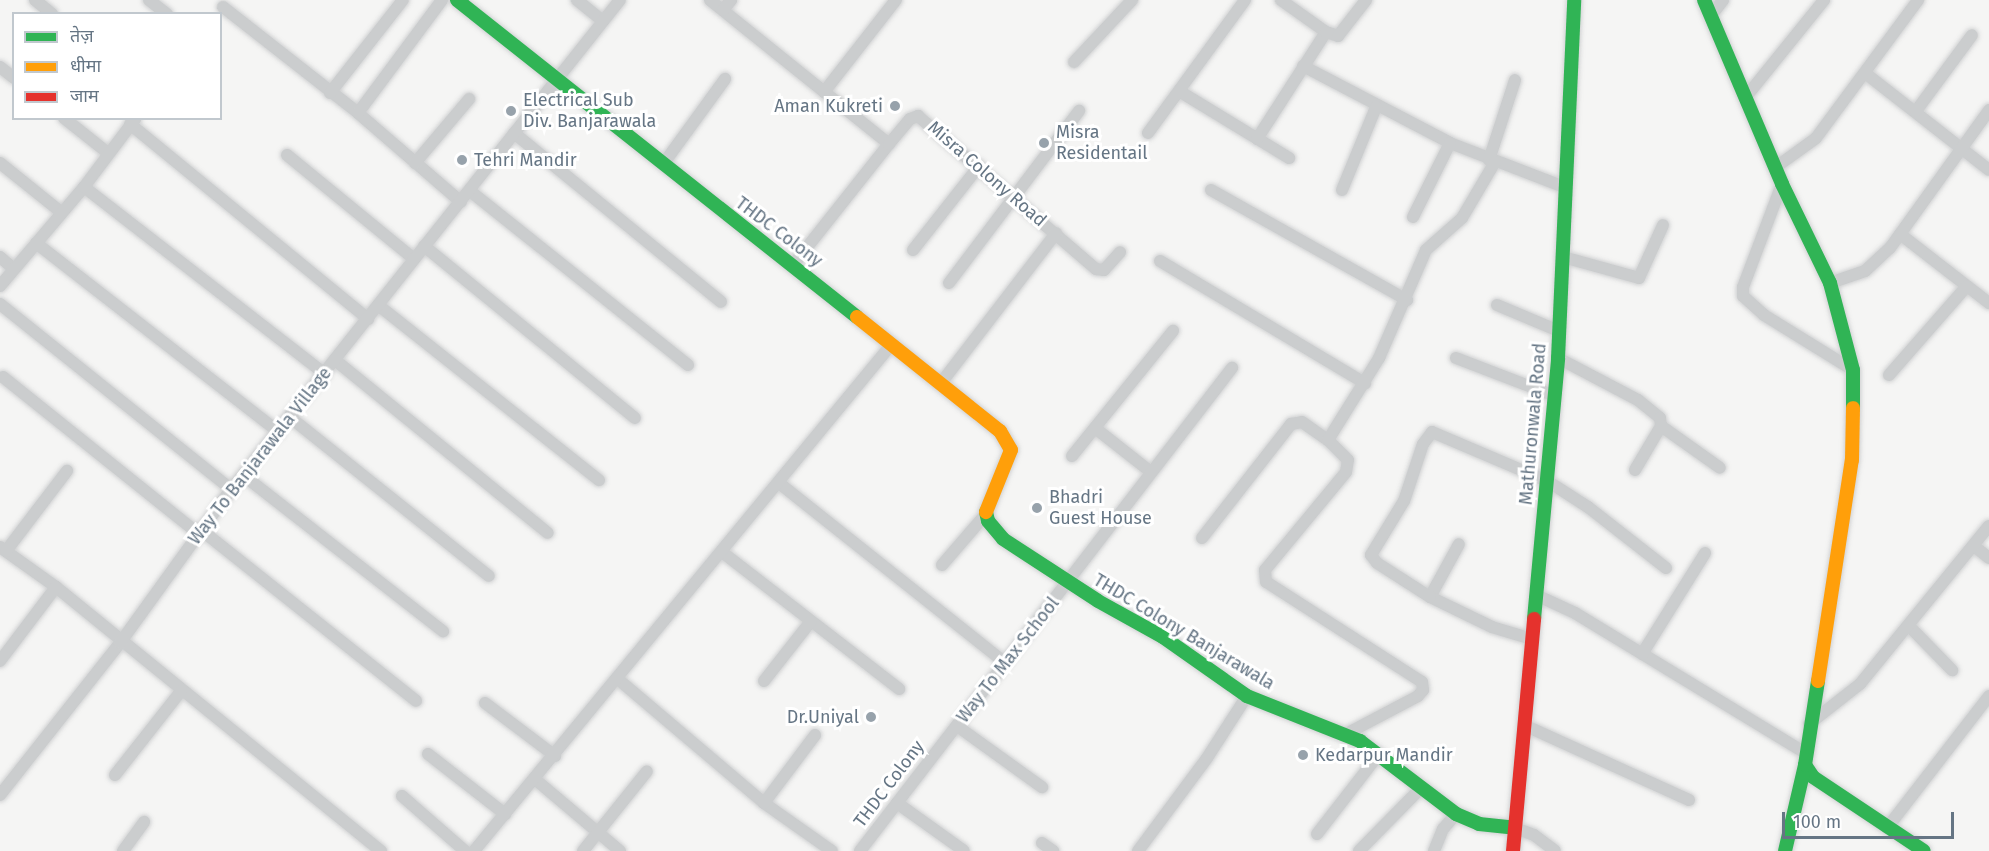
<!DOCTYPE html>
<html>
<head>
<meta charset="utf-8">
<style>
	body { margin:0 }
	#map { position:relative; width:1989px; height:851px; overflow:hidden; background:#f5f5f4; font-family:"Fira Sans","Noto Sans Devanagari",sans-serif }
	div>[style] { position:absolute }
	.roads { filter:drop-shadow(0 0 2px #d1d2d3) drop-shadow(0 0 2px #d1d2d3) }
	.street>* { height:12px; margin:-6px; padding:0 6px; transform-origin:6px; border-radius:6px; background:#cbcdce }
	.fast>* { height:14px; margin:-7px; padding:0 7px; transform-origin:7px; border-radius:7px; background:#30b455 }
	.slow>* { height:14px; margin:-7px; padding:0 7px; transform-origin:7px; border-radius:7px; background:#ff9f0a }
	.jam>* { height:14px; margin:-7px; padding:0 7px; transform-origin:7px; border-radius:7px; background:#e5322d }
	.dots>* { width:16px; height:16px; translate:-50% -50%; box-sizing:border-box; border:3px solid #fff; border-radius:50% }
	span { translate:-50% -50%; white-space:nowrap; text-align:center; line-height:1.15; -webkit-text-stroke:6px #fff; paint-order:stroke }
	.poi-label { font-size:18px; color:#657584 }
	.left { translate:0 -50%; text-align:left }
	.right { translate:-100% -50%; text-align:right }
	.street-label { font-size:18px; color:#657584 }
	.legend { position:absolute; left:12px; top:12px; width:210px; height:108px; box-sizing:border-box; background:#fff; border:2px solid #c1c8ce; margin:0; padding:8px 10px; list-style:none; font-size:18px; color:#657584 }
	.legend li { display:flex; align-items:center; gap:12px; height:30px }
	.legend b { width:30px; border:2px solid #c1c8ce }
	.scale { position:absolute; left:1782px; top:812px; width:172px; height:27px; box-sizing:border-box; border:3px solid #657584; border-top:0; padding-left:8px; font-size:18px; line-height:21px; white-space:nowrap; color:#657584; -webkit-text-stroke:4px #fff; paint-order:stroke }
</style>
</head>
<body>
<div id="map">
	<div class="roads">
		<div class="street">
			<div style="left:35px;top:0;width:22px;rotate:39deg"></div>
			<div style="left:149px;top:0;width:23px;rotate:38deg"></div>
			<div style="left:577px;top:0;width:33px;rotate:39deg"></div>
			<div style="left:710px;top:0;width:230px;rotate:38.8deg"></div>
			<div style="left:1281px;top:0;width:55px;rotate:35.4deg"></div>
			<div style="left:223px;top:7px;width:172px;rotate:38.1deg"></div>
			<div style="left:358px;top:113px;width:136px;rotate:40.8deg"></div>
			<div style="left:723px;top:10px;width:13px;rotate:-51deg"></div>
			<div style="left:1711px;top:16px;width:20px;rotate:-53deg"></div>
			<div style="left:1074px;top:62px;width:85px;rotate:-46.9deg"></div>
			<div style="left:1303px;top:66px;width:166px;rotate:27.6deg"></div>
			<div style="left:1450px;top:143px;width:122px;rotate:21.1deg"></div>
			<div style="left:0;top:67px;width:18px;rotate:38deg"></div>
			<div style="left:1865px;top:73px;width:157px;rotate:38deg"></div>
			<div style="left:1179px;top:91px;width:129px;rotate:31.3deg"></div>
			<div style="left:824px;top:92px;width:117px;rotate:-52deg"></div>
			<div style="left:330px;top:93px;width:118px;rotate:-51.9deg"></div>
			<div style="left:1745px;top:98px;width:126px;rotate:-51.1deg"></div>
			<div style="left:1916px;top:111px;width:94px;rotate:-53.6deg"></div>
			<div style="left:358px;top:113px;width:141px;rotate:-53.4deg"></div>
			<div style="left:64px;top:118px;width:56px;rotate:38.5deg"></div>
			<div style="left:130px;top:124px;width:308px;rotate:39.3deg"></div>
			<div style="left:514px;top:133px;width:267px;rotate:39.2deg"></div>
			<div style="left:1148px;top:133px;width:165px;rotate:-53.9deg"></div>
			<div style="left:1257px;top:139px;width:127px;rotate:-57.2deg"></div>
			<div style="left:1326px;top:32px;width:13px;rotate:18deg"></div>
			<div style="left:1338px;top:36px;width:46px;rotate:-52.1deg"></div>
			<div style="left:287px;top:155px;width:164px;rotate:39.3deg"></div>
			<div style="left:1489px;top:160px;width:84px;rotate:-72deg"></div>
			<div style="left:0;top:163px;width:78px;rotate:38.8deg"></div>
			<div style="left:415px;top:163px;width:84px;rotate:-49.8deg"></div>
			<div style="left:664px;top:163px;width:104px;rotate:-54deg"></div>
			<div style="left:1776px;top:167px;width:49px;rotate:-35.9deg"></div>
			<div style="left:1816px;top:138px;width:172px;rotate:-53.5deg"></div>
			<div style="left:1782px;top:184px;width:110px;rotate:110.7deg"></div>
			<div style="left:1743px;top:287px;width:9px;rotate:90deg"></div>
			<div style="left:1743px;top:296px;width:28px;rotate:42deg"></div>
			<div style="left:1764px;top:315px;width:105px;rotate:31.7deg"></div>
			<div style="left:84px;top:187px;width:305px;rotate:37.8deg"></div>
			<div style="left:1211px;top:190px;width:225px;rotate:29.3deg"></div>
			<div style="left:1342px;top:190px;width:90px;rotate:-67.7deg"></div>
			<div style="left:470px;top:191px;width:279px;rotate:38.6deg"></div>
			<div style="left:1413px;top:217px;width:83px;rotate:-63.4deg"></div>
			<div style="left:1900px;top:234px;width:113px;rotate:37.8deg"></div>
			<div style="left:36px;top:243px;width:308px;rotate:37.9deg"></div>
			<div style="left:424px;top:246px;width:272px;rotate:39.2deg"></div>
			<div style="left:913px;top:250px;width:107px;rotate:-51.8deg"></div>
			<div style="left:0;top:257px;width:18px;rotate:41deg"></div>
			<div style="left:1563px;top:257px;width:79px;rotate:15.4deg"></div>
			<div style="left:1639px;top:278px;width:58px;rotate:-65.6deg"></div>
			<div style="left:1160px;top:261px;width:239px;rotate:30.8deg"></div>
			<div style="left:793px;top:265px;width:154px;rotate:-51.6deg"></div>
			<div style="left:889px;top:144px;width:33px;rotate:-50deg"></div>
			<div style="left:910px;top:119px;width:9px;rotate:-21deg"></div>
			<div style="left:918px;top:116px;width:235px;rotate:40.7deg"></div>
			<div style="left:1096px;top:269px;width:8px;rotate:7deg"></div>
			<div style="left:1104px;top:270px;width:24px;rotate:-48deg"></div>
			<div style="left:949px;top:283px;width:216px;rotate:-52.9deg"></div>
			<div style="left:1830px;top:283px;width:37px;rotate:-19deg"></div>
			<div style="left:1865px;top:271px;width:34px;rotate:-43deg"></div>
			<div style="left:1890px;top:248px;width:170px;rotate:-54.3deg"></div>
			<div style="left:0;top:286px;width:130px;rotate:-49.7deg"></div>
			<div style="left:84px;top:187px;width:85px;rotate:-53.1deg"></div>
			<div style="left:0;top:304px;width:296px;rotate:38.7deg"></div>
			<div style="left:378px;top:305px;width:282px;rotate:38.4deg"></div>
			<div style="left:1497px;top:305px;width:67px;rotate:22.8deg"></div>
			<div style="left:1456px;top:358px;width:106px;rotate:21deg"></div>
			<div style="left:1558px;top:358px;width:90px;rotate:27.7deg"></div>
			<div style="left:1638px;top:400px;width:28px;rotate:39deg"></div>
			<div style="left:1660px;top:418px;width:8px;rotate:83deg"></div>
			<div style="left:1661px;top:426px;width:51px;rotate:120.6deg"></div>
			<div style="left:335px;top:360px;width:274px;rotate:39.1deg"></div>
			<div style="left:1889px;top:375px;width:118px;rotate:-48.8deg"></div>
			<div style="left:3px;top:377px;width:250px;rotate:38.7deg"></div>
			<div style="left:941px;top:383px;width:189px;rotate:-52.5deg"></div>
			<div style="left:291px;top:418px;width:253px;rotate:38.6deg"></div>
			<div style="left:1661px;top:426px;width:72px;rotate:35.4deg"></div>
			<div style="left:1095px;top:428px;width:71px;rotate:38.2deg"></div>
			<div style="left:1072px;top:456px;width:161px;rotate:-51.1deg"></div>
			<div style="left:243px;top:475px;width:254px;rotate:38deg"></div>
			<div style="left:779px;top:483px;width:289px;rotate:38.5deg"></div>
			<div style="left:200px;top:529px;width:276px;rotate:38.5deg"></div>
			<div style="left:1202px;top:538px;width:145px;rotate:-52deg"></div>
			<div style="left:1291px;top:424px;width:11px;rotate:-10deg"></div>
			<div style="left:1302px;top:422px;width:32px;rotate:35deg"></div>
			<div style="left:1974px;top:546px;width:19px;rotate:39deg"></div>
			<div style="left:0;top:547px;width:69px;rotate:35.5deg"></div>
			<div style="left:56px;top:587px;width:419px;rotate:39.1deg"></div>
			<div style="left:6px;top:551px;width:101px;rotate:-52.7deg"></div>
			<div style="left:722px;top:552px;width:224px;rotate:37.7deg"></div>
			<div style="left:942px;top:565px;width:67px;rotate:-49.2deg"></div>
			<div style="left:1536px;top:595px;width:43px;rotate:24.8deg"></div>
			<div style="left:1575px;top:613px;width:268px;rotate:31.3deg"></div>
			<div style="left:1430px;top:597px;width:60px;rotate:-61.3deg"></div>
			<div style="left:1909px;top:626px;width:62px;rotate:45.7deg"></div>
			<div style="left:1532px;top:639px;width:42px;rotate:-163.3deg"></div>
			<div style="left:1492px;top:627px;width:69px;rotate:-154.2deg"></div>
			<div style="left:1430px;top:597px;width:63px;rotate:-147.3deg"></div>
			<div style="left:1377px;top:563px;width:10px;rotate:-127deg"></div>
			<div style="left:1371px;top:555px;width:63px;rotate:-58.6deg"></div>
			<div style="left:1404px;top:501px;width:60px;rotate:-71.6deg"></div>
			<div style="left:1423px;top:444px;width:15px;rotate:-53deg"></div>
			<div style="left:1432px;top:432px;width:127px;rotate:23.1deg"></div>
			<div style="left:1549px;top:482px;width:46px;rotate:32.7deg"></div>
			<div style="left:1588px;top:507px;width:99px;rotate:38deg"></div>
			<div style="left:1642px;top:654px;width:119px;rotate:-58deg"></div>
			<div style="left:0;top:661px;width:93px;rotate:-52.9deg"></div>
			<div style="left:619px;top:680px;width:190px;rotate:40.3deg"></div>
			<div style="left:764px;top:803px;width:83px;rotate:35.2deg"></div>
			<div style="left:764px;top:681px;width:76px;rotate:-51.9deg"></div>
			<div style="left:485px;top:703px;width:88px;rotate:37.1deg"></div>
			<div style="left:1809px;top:724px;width:65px;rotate:-38.1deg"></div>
			<div style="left:1860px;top:684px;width:204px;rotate:-50.8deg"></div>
			<div style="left:957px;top:726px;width:105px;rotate:35.7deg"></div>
			<div style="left:1526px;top:726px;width:179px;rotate:24.4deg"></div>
			<div style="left:1346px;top:734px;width:81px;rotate:-27.8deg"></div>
			<div style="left:1418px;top:696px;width:8px;rotate:-50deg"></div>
			<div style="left:1423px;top:690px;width:8px;rotate:-97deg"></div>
			<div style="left:1422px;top:682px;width:185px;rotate:-147.3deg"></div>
			<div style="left:1266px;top:582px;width:12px;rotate:-95deg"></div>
			<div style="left:1265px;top:570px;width:127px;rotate:-50.4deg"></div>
			<div style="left:1346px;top:472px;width:12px;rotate:-81deg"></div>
			<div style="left:1348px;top:460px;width:28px;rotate:-135deg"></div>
			<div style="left:1328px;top:440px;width:97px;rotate:-58.1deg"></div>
			<div style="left:1379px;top:358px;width:118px;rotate:-66.5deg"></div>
			<div style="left:1426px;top:250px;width:48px;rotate:-41.6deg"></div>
			<div style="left:1462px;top:218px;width:65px;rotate:-59.5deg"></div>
			<div style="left:428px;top:754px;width:98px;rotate:37.9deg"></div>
			<div style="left:115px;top:775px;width:107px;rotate:-51.8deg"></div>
			<div style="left:536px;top:780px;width:110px;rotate:40.2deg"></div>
			<div style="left:0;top:795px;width:194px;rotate:-51.7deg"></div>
			<div style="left:120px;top:643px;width:176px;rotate:-54.2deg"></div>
			<div style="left:223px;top:500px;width:638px;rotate:-51.55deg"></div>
			<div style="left:402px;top:796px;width:84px;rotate:41.1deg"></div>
			<div style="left:764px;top:803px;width:85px;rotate:-53.1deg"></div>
			<div style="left:897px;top:803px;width:82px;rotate:35.6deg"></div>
			<div style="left:1515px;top:828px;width:20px;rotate:20deg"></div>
			<div style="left:1534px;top:835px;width:26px;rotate:37deg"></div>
			<div style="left:1887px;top:828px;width:167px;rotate:-52.3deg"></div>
			<div style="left:1317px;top:834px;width:101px;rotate:-52.2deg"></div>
			<div style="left:1042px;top:843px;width:14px;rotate:36deg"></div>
			<div style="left:123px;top:851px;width:36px;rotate:-54deg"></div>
			<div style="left:474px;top:851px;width:656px;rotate:-50.51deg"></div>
			<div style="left:583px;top:851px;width:102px;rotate:-51.3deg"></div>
			<div style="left:860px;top:851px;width:610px;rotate:-52.4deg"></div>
			<div style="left:1138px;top:851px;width:116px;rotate:-53.4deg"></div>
			<div style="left:1207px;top:758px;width:74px;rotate:-57.2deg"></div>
			<div style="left:1359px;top:851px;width:88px;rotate:-45.5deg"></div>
			<div style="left:1434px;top:851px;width:24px;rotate:-68deg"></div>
			<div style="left:1443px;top:829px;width:20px;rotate:-49deg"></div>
		</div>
		<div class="fast">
			<div style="left:457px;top:0;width:510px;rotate:38.4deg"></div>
			<div style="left:1704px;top:0;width:200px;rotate:67deg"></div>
			<div style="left:1782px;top:184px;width:110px;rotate:64.1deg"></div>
			<div style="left:1830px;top:283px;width:90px;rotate:75.2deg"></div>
			<div style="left:1853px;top:370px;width:38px;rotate:90deg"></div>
			<div style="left:986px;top:512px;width:9px;rotate:77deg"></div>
			<div style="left:988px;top:521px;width:23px;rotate:50deg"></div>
			<div style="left:1003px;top:539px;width:113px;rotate:33.1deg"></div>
			<div style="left:1098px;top:601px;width:74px;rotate:29deg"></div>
			<div style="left:1163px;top:637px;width:103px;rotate:35.1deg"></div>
			<div style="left:1247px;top:696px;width:122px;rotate:21.7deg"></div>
			<div style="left:1360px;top:741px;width:121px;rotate:37.2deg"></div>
			<div style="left:1456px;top:814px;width:25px;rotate:23deg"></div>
			<div style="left:1479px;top:824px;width:36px;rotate:6deg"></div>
			<div style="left:1534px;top:619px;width:262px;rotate:-84.7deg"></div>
			<div style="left:1558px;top:358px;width:358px;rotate:-87.4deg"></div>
			<div style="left:1805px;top:765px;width:14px;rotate:56deg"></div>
			<div style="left:1813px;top:777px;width:133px;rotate:33.7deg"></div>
			<div style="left:1785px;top:851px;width:88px;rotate:-76.9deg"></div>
			<div style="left:1805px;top:765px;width:85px;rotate:-81.2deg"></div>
		</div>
		<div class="slow">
			<div style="left:857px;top:317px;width:183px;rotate:38.6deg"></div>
			<div style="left:1000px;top:431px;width:22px;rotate:60deg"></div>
			<div style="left:1011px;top:450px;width:67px;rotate:112deg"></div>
			<div style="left:1818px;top:681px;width:224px;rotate:-81.3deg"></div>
			<div style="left:1852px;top:460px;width:52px;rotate:-88.9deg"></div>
		</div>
		<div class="jam">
			<div style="left:1513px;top:851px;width:233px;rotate:-84.8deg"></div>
		</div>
	</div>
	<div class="dots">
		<div style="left:895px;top:106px;background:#97a2ab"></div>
		<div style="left:511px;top:111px;background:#97a2ab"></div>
		<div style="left:1044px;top:143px;background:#97a2ab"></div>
		<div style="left:462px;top:160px;background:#97a2ab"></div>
		<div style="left:1037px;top:508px;background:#97a2ab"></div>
		<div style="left:871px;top:717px;background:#97a2ab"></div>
		<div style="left:1303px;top:755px;background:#97a2ab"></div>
	</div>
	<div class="poi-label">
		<span class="left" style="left:523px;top:111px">Electrical Sub<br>Div. Banjarawala</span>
		<span class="right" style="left:883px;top:106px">Aman Kukreti</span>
		<span class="left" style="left:1056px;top:143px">Misra<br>Residentail</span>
		<span class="left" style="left:474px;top:160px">Tehri Mandir</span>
		<span class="left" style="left:1049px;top:508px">Bhadri<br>Guest House</span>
		<span class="right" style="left:859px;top:717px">Dr.Uniyal</span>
		<span class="left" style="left:1315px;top:755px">Kedarpur Mandir</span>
	</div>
	<div class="street-label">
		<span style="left:987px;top:174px;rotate:41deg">Misra Colony Road</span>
		<span style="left:779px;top:232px;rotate:37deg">THDC Colony</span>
		<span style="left:1533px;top:424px;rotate:-85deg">Mathuronwala Road</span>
		<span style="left:260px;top:456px;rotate:-52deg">Way To Banjarawala Village</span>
		<span style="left:1184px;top:632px;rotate:31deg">THDC Colony Banjarawala</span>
		<span style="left:1008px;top:660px;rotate:-52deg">Way To Max School</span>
		<span style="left:889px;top:784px;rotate:-53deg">THDC Colony</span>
	</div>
	<ul class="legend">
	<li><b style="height:8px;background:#30b455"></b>तेज़</li>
	<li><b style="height:8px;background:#ff9f0a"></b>धीमा</li>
	<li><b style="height:8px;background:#e5322d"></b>जाम</li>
	</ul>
	<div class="scale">100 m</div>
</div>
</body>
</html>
